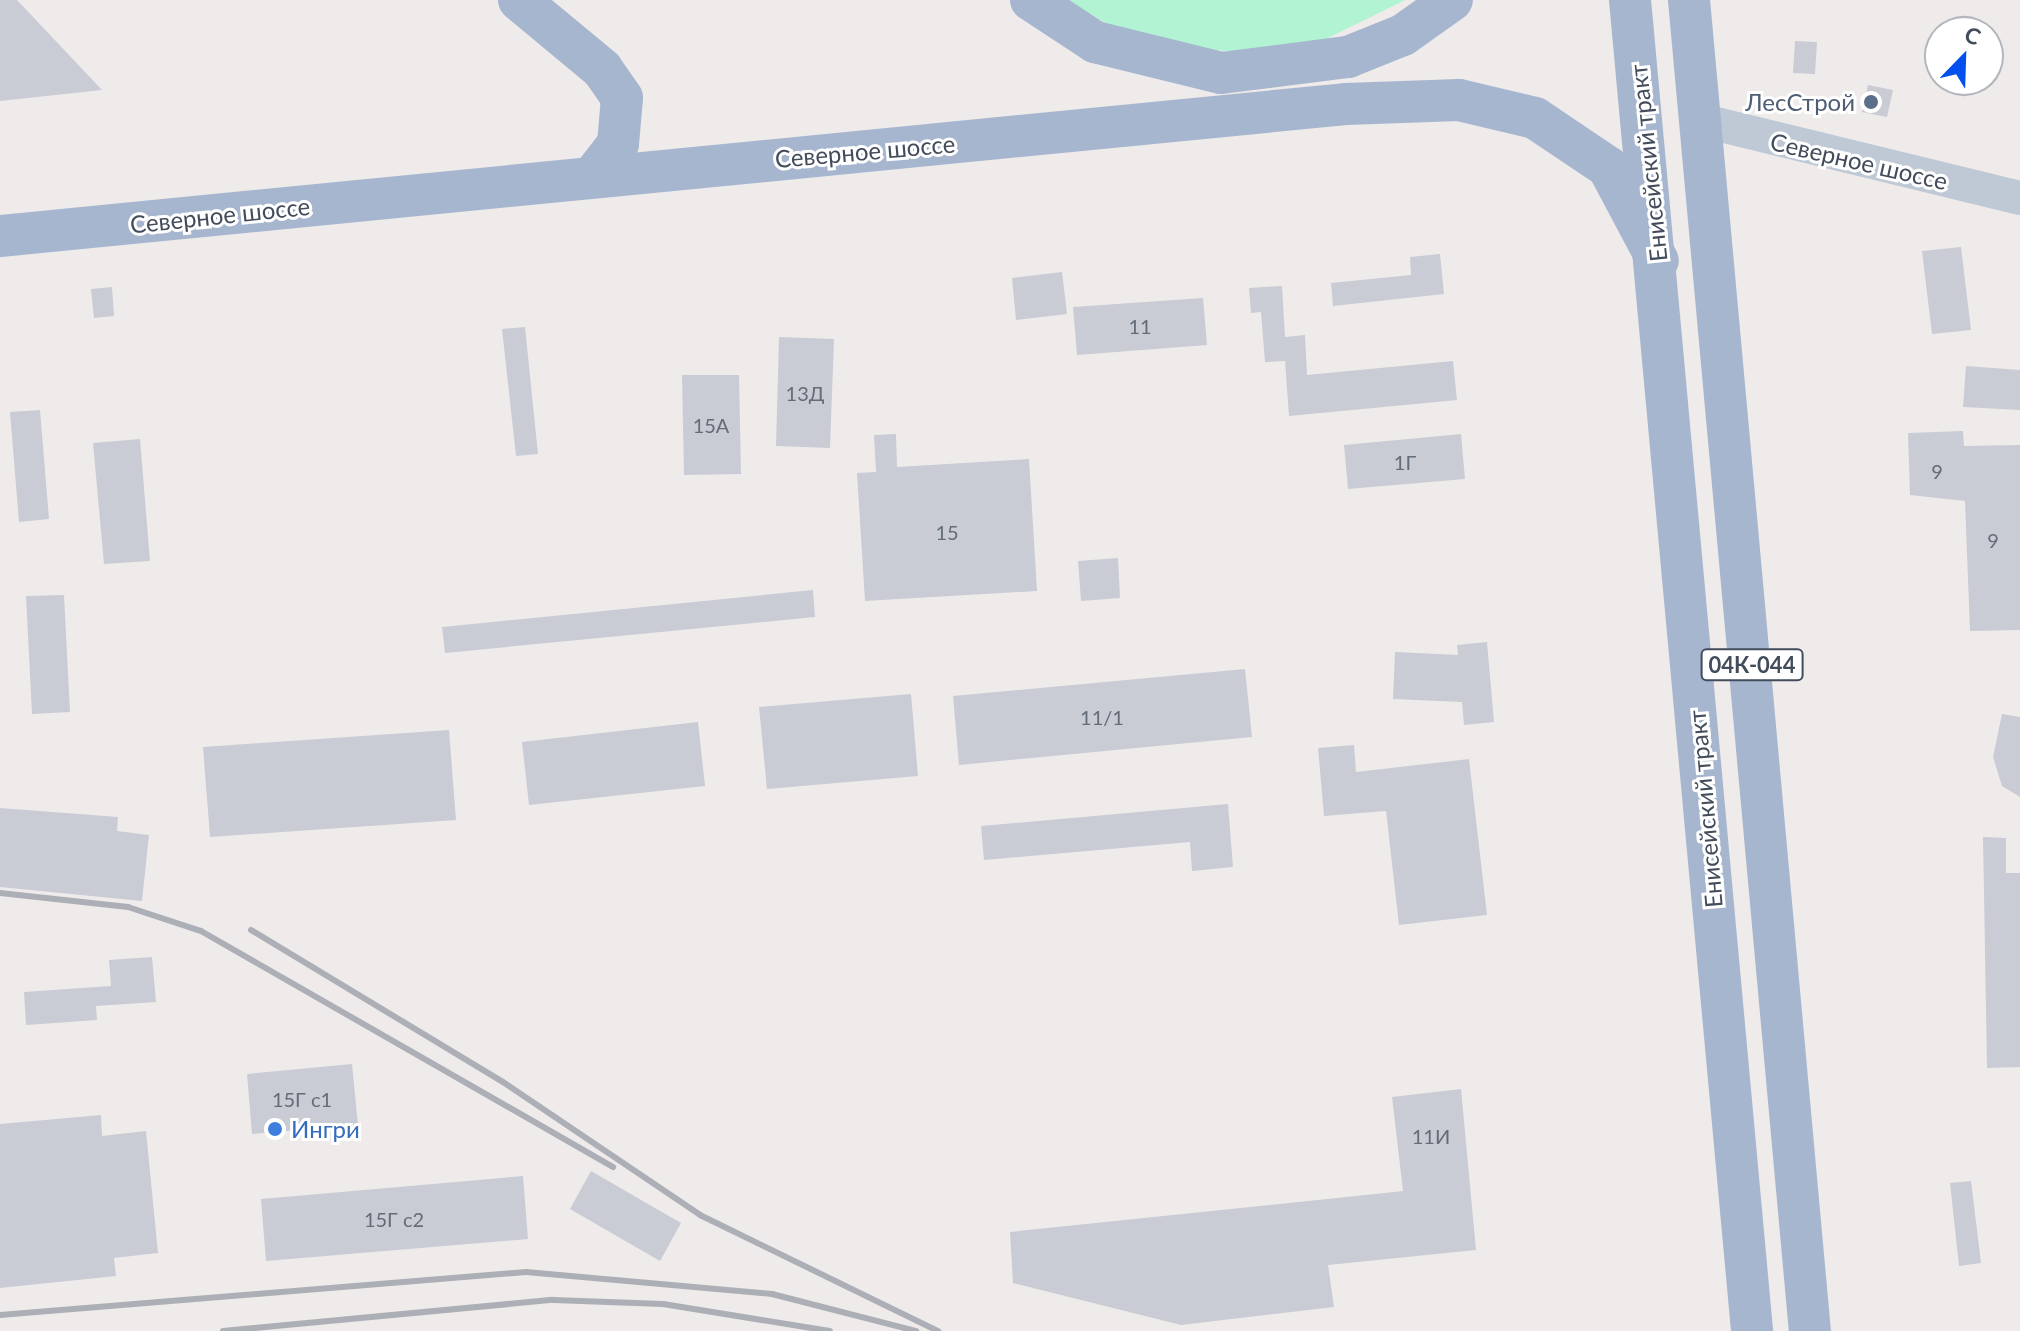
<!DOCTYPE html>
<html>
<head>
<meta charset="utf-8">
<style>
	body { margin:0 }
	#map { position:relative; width:2020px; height:1331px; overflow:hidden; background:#efebeb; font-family:Lato,sans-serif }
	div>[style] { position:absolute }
	.green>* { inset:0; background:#b2f3d3 }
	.building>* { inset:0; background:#c9ccd4 }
	.minor>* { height:34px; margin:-17px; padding:0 17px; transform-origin:17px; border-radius:17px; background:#bfc9d5 }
	.major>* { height:42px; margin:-21px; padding:0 21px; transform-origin:21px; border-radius:21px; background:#a7b6cf }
	.rail>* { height:6px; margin:-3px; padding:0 3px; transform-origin:3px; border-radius:3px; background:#adafb7 }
	.dots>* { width:22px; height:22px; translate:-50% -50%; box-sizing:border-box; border:4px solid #fff; border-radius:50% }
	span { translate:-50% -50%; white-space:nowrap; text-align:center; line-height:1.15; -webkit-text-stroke:6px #fff; paint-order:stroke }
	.number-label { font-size:20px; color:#646c79 }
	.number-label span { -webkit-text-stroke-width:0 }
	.shield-label span { padding:2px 6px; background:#fff; border:2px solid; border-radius:6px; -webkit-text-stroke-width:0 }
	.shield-label { font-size:22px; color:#424c5b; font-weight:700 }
	.service-label { font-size:24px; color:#4e5e75 }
	.right { translate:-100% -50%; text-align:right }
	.street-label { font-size:24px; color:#424c5b }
	.shop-label { font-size:24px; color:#366cbe }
	.left { translate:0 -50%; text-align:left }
	.north { position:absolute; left:1924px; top:16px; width:80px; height:80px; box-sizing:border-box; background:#fff; border:2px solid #b3b7bd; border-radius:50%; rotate:23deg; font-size:22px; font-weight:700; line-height:32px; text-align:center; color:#424c5b }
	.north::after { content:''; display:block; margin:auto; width:28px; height:36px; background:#0450ef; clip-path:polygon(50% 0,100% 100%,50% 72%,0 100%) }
</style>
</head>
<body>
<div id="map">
	<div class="green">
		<div style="clip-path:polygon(1066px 0,1405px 0,1316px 44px,1256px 54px,1138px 42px)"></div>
	</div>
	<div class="building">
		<div style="clip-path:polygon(0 0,17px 0,102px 90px,0 101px)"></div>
		<div style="clip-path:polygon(1795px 41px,1817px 42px,1815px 74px,1793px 73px)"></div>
		<div style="clip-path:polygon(1868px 85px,1893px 90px,1887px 117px,1862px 112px)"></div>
		<div style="clip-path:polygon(1961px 247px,1971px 330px,1932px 334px,1922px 251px)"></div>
		<div style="clip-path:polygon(1440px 254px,1444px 294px,1333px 306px,1331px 283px,1411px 275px,1410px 257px)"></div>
		<div style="clip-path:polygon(1062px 272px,1067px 314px,1016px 320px,1012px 278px)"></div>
		<div style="clip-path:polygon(1282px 286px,1285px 337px,1305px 335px,1307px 375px,1453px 361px,1457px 400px,1289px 416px,1285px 361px,1265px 362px,1261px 312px,1251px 313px,1249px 288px)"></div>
		<div style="clip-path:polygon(112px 287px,114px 316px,94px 318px,91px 289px)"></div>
		<div style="clip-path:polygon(1203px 298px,1207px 345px,1077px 355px,1073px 307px)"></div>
		<div style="clip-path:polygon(525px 327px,538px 454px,516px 456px,502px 329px)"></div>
		<div style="clip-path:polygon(779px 337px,834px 339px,830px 448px,776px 446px)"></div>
		<div style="clip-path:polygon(1966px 366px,2020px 370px,2020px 410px,1963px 407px)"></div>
		<div style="clip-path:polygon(682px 375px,739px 375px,741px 474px,684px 475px)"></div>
		<div style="clip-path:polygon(40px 410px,49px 519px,19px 522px,10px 412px)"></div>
		<div style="clip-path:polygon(1963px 431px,1964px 446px,2020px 445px,2020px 630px,1970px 631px,1965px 501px,1910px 495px,1908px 433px)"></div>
		<div style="clip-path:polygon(896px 434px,897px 467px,1029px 459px,1037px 591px,865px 601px,857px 473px,876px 472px,874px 435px)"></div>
		<div style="clip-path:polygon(1461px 434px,1465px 479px,1348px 489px,1344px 445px)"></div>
		<div style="clip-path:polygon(140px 439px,150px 561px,104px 564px,93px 443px)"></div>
		<div style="clip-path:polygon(1118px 558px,1120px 598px,1081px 601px,1078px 561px)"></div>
		<div style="clip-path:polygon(813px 590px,815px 617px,445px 653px,442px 627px)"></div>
		<div style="clip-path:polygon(64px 595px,70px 712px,32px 714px,26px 596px)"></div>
		<div style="clip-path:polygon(1487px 642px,1494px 722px,1464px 725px,1462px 702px,1393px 699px,1395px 652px,1458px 655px,1457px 645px)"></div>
		<div style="clip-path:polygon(1245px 669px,1252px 737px,959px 765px,953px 696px)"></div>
		<div style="clip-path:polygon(911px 694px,918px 776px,767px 789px,759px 707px)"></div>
		<div style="clip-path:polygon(2002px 714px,2020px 717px,2020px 797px,2002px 786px,1993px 757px)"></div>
		<div style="clip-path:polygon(698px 722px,705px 786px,529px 805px,522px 742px)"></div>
		<div style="clip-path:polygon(449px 730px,456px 820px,210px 837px,203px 747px)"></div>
		<div style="clip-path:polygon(1354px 745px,1356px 772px,1469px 759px,1487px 915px,1399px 925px,1386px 811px,1324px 816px,1318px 748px)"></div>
		<div style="clip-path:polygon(1228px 804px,1233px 867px,1192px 871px,1190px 842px,984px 860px,981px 826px)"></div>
		<div style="clip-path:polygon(0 808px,118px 817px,117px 831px,149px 835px,142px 901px,0 887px)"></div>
		<div style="clip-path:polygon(1983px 837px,2006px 838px,2006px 873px,2020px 873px,2020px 1067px,1987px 1068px)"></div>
		<div style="clip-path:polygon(152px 957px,156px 1002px,96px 1006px,97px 1020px,26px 1025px,24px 992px,111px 986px,109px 960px)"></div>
		<div style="clip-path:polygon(352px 1064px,358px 1125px,252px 1134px,247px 1074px)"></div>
		<div style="clip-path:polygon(1461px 1089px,1476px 1250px,1328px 1265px,1334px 1307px,1181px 1325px,1013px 1283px,1010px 1232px,1403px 1191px,1392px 1097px)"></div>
		<div style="clip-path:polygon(101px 1115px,102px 1136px,146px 1131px,158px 1253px,114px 1258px,116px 1276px,0 1288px,0 1124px)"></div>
		<div style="clip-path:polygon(591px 1171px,681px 1223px,660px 1261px,570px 1209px)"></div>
		<div style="clip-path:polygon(523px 1176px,528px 1239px,266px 1261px,261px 1199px)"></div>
		<div style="clip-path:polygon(1971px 1181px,1981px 1263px,1959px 1266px,1950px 1183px)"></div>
	</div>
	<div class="minor">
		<div style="left:1700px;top:120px;width:329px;rotate:13.7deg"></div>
	</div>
	<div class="major">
		<div style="left:519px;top:0;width:108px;rotate:39.7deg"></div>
		<div style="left:602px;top:69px;width:35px;rotate:55deg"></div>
		<div style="left:622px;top:98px;width:46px;rotate:95deg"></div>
		<div style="left:618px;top:144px;width:41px;rotate:128deg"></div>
		<div style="left:1031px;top:0;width:77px;rotate:33.3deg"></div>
		<div style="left:1095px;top:42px;width:130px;rotate:13.8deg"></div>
		<div style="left:1221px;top:73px;width:128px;rotate:-7.2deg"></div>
		<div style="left:1348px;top:57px;width:59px;rotate:-21.8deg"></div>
		<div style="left:1403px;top:35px;width:60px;rotate:-35.5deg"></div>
		<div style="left:1630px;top:0;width:1337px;rotate:84.76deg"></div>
		<div style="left:1689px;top:0;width:1336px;rotate:84.81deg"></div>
		<div style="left:0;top:236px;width:1352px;rotate:-5.6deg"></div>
		<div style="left:1346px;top:104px;width:113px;rotate:-2deg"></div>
		<div style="left:1459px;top:100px;width:78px;rotate:13.3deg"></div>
		<div style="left:1535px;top:118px;width:88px;rotate:33.9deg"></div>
		<div style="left:1608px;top:167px;width:106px;rotate:62deg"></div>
	</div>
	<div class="rail">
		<div style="left:0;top:893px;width:129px;rotate:6.2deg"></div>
		<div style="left:128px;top:907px;width:77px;rotate:18.2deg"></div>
		<div style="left:201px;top:931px;width:475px;rotate:29.8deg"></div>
		<div style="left:251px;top:930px;width:294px;rotate:31.1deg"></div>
		<div style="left:503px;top:1082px;width:238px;rotate:34deg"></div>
		<div style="left:700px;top:1215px;width:265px;rotate:26deg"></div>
		<div style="left:0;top:1315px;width:528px;rotate:-4.67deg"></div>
		<div style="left:526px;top:1272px;width:247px;rotate:5.1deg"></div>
		<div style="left:772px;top:1294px;width:149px;rotate:14.4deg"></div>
		<div style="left:223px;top:1331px;width:331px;rotate:-5.4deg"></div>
		<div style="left:553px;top:1300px;width:110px;rotate:2.1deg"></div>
		<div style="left:663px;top:1304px;width:169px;rotate:9.2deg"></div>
	</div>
	<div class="dots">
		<div style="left:1871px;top:102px;background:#5c6f8a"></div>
		<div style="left:275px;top:1129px;background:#3f7fe0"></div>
	</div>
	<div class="number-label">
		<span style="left:1140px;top:326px">11</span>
		<span style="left:805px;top:393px">13Д</span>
		<span style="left:711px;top:425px">15А</span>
		<span style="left:1405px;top:462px">1Г</span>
		<span style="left:1937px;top:471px">9</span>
		<span style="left:947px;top:532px">15</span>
		<span style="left:1993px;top:540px">9</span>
		<span style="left:1102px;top:717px">11/1</span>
		<span style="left:302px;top:1099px">15Г с1</span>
		<span style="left:1431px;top:1136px">11И</span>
		<span style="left:394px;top:1219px">15Г с2</span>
	</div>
	<div class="shield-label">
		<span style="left:1752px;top:665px">04К-044</span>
	</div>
	<div class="service-label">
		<span class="right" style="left:1855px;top:102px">ЛесСтрой</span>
	</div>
	<div class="street-label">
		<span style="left:865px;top:151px;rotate:-5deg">Северное шоссе</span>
		<span style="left:1859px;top:161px;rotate:13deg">Северное шоссе</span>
		<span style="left:1648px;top:163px;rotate:-96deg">Енисейский тракт</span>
		<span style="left:220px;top:215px;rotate:-6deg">Северное шоссе</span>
		<span style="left:1705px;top:809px;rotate:-95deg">Енисейский тракт</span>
	</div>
	<div class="shop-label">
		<span class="left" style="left:291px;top:1129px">Ингри</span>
	</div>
	<div class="north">С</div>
</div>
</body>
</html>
